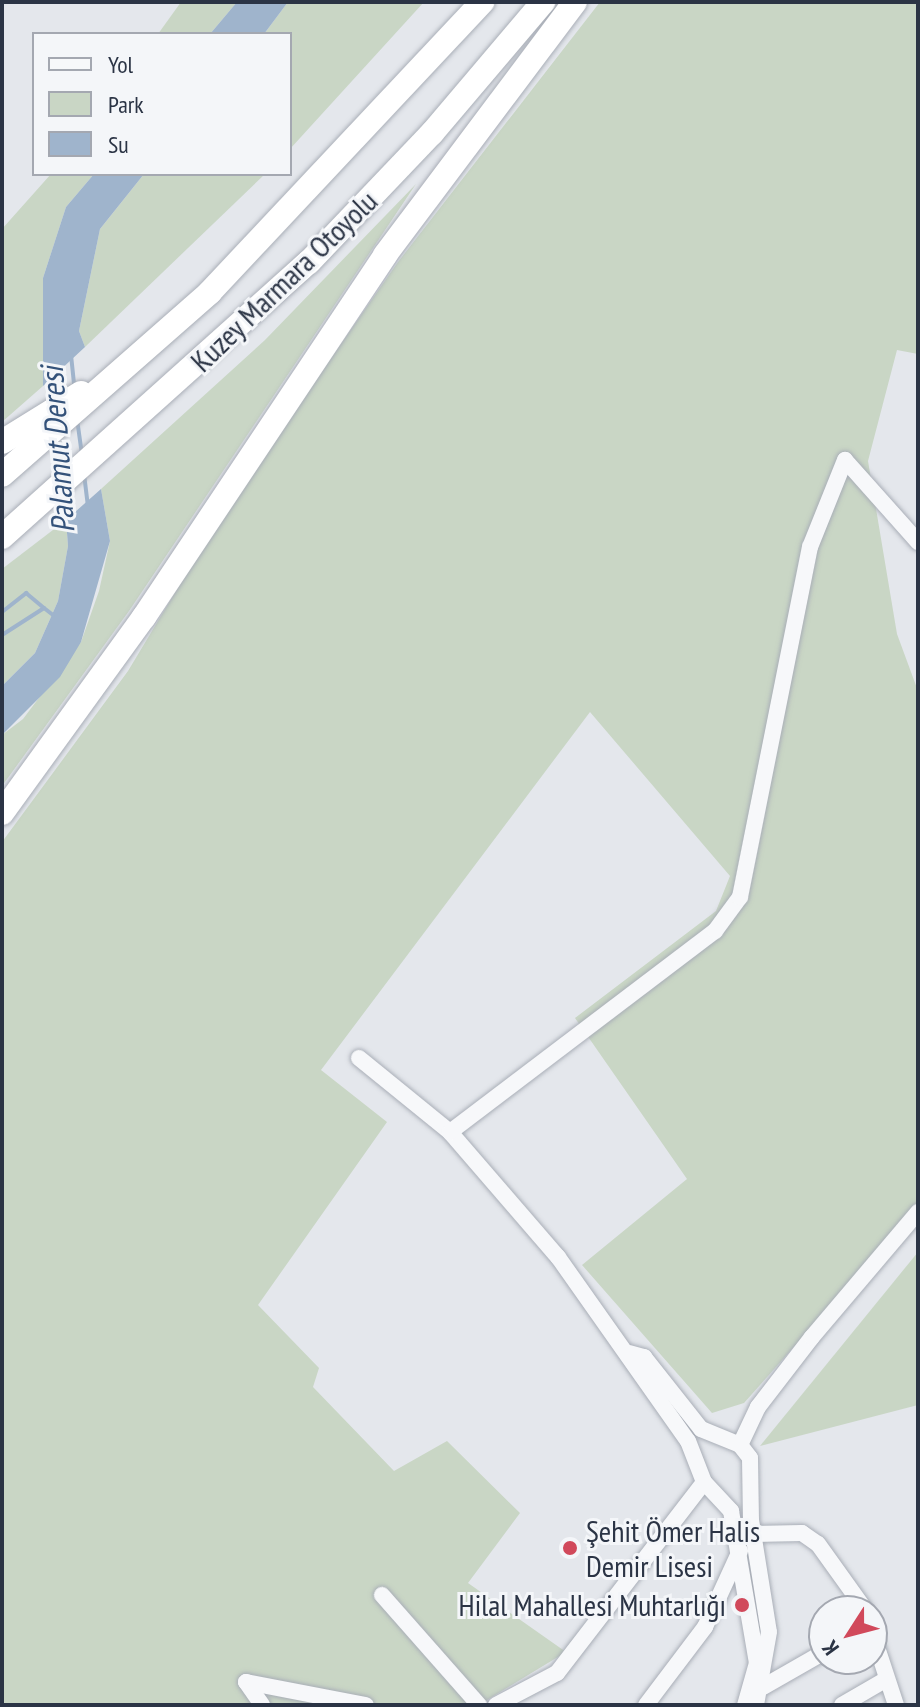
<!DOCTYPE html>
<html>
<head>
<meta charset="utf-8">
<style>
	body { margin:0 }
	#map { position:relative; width:920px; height:1707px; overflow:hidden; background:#e4e7ec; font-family:"PT Sans Narrow",sans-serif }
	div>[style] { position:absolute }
	.green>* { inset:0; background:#c9d6c5 }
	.water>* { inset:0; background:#9fb4cc }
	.stream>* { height:4px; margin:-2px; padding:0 2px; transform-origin:2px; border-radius:2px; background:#9fb4cc }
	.roads { filter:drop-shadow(0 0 2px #a9aeb7) drop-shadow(0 0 2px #a9aeb7) }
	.minor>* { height:16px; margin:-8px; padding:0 8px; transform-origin:8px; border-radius:8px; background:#f7f8fa }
	.highway>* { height:24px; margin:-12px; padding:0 12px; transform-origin:12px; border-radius:12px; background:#fff }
	.dots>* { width:22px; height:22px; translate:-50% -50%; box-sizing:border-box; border:4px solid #f4f6f9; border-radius:50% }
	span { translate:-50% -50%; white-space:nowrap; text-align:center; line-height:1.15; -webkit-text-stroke:6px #f4f6f9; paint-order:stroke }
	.street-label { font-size:30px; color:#2b3445 }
	.poi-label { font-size:30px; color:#2b3445 }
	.left { translate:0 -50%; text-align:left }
	.right { translate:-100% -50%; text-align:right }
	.water-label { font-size:32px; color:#34527a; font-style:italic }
	.frame { position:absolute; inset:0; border:4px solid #2b3445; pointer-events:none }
	.legend { position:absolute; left:32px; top:32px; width:260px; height:144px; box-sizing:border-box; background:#f4f6f9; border:2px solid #a4a8b1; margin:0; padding:10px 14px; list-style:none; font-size:24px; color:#2b3445 }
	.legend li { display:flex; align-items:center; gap:16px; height:40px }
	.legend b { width:40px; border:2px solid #a4a8b1 }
	.north { position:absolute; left:808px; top:1595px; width:80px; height:80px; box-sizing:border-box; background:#f4f6f9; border:2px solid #a4a8b1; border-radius:50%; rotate:234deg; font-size:22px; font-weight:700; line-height:32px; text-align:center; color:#2b3445 }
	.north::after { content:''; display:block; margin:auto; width:28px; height:36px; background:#d1495b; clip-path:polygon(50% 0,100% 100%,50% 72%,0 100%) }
</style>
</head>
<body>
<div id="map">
	<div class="green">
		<div style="clip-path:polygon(181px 2px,237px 2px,210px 34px,158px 34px)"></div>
		<div style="clip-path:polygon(288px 2px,424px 2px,290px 149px,290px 34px,264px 34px)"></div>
		<div style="clip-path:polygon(600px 2px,918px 2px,918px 354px,897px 350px,868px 461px,897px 634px,918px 691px,918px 1207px,744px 1403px,712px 1413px,582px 1265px,687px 1179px,575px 1018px,716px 911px,730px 876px,590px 712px,321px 1070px,387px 1122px,258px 1305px,319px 1368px,313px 1387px,394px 1471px,447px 1441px,520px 1513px,468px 1583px,566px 1652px,479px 1705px,2px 1705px,2px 842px,128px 671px,221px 516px,398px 262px)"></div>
		<div style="clip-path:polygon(51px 174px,94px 174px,66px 207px,43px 278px,43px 386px,2px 422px,2px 229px)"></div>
		<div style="clip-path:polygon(144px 174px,265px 174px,85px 347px,79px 331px,100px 229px)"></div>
		<div style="clip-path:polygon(416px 184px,129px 611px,2px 786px,2px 735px,23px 719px,81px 642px,99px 591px,110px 541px,101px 489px,265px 340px)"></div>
		<div style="clip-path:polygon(66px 520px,68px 546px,58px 601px,35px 653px,2px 686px,2px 569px)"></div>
		<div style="clip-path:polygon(918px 1252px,918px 1405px,760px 1446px)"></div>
	</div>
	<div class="water">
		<div style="clip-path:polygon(237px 2px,288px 2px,264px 34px,210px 34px)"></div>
		<div style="clip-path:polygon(94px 174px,144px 174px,100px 229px,79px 331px,85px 347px,43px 386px,43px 278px,66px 207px)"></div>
		<div style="clip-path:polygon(101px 489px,110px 541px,81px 642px,60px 677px,2px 735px,2px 686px,35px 653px,58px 601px,68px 546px,66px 520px)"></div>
	</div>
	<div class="stream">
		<div style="left:71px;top:355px;width:31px;rotate:84deg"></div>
		<div style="left:77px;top:419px;width:35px;rotate:82deg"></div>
		<div style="left:84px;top:474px;width:31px;rotate:83deg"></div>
		<div style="left:2px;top:612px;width:31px;rotate:-38deg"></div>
		<div style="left:26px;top:593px;width:23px;rotate:40deg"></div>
		<div style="left:2px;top:635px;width:50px;rotate:-32.7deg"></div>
		<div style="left:44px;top:608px;width:11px;rotate:38deg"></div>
	</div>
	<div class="roads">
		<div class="minor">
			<div style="left:359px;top:1058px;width:117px;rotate:39.1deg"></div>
			<div style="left:450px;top:1132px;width:165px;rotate:49.2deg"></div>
			<div style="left:558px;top:1257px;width:225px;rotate:54.8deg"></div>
			<div style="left:688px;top:1441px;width:44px;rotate:68.7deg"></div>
			<div style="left:704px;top:1482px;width:40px;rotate:47deg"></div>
			<div style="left:731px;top:1511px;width:154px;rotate:80.3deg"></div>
			<div style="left:757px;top:1663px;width:44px;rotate:105.9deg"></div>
			<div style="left:450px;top:1132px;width:333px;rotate:-37.2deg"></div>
			<div style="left:715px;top:931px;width:42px;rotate:-53.7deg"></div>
			<div style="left:740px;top:897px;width:357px;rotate:-78.7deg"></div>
			<div style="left:810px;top:547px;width:94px;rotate:-68.1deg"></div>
			<div style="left:845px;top:460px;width:110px;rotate:48.3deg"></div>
			<div style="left:629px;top:1353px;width:16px;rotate:15deg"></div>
			<div style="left:644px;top:1357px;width:92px;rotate:51.6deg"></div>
			<div style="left:701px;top:1429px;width:42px;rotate:22.3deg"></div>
			<div style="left:740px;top:1445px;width:16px;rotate:52deg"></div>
			<div style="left:750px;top:1458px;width:62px;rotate:89.1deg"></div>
			<div style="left:751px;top:1520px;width:113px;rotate:80.9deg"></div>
			<div style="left:769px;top:1632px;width:74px;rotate:100.1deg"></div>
			<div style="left:740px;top:1445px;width:42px;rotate:-64.7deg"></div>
			<div style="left:758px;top:1407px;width:88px;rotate:-52.4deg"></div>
			<div style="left:812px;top:1337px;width:164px;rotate:-49.7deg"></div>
			<div style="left:753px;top:1534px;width:49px;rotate:-1.2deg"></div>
			<div style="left:802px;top:1533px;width:19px;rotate:35deg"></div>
			<div style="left:818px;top:1544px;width:82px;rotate:54.4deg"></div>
			<div style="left:382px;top:1595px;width:147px;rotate:48.6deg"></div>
			<div style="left:872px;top:1632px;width:77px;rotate:71.8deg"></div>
			<div style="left:246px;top:1682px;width:122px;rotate:10.9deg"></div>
			<div style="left:246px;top:1682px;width:28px;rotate:55deg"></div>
			<div style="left:763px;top:1687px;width:70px;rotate:-29.8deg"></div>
			<div style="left:496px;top:1705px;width:69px;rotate:-27.7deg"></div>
			<div style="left:557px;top:1673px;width:241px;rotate:-52.4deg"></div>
			<div style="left:646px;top:1705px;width:98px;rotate:-52.9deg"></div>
			<div style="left:705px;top:1627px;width:84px;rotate:-65.3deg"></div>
			<div style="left:842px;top:1705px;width:50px;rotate:-30.2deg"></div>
		</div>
		<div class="highway">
			<div style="left:2px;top:442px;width:93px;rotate:-31.8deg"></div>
			<div style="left:2px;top:475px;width:277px;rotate:-41.3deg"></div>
			<div style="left:210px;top:292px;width:398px;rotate:-46.8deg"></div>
			<div style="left:2px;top:537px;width:412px;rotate:-41.9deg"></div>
			<div style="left:309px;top:262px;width:178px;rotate:-46.4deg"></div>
			<div style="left:432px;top:133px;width:172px;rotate:-49.7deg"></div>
			<div style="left:2px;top:813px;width:242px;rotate:-54.1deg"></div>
			<div style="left:144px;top:617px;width:435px;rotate:-56.3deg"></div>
			<div style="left:385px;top:255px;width:316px;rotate:-53.1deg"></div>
		</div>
	</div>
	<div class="dots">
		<div style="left:570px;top:1548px;background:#d1495b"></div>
		<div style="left:742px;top:1605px;background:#d1495b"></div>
	</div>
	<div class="street-label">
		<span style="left:284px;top:281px;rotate:-44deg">Kuzey Marmara Otoyolu</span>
	</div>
	<div class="poi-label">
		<span class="left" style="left:586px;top:1548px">Şehit Ömer Halis<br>Demir Lisesi</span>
		<span class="right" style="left:726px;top:1605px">Hilal Mahallesi Muhtarlığı</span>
	</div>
	<div class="water-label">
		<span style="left:57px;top:450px;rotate:-94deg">Palamut Deresi</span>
	</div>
	<div class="frame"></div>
	<ul class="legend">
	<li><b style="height:10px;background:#f7f8fa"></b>Yol</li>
	<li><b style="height:22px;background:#c9d6c5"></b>Park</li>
	<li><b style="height:22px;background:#9fb4cc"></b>Su</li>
	</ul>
	<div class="north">K</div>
</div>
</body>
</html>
